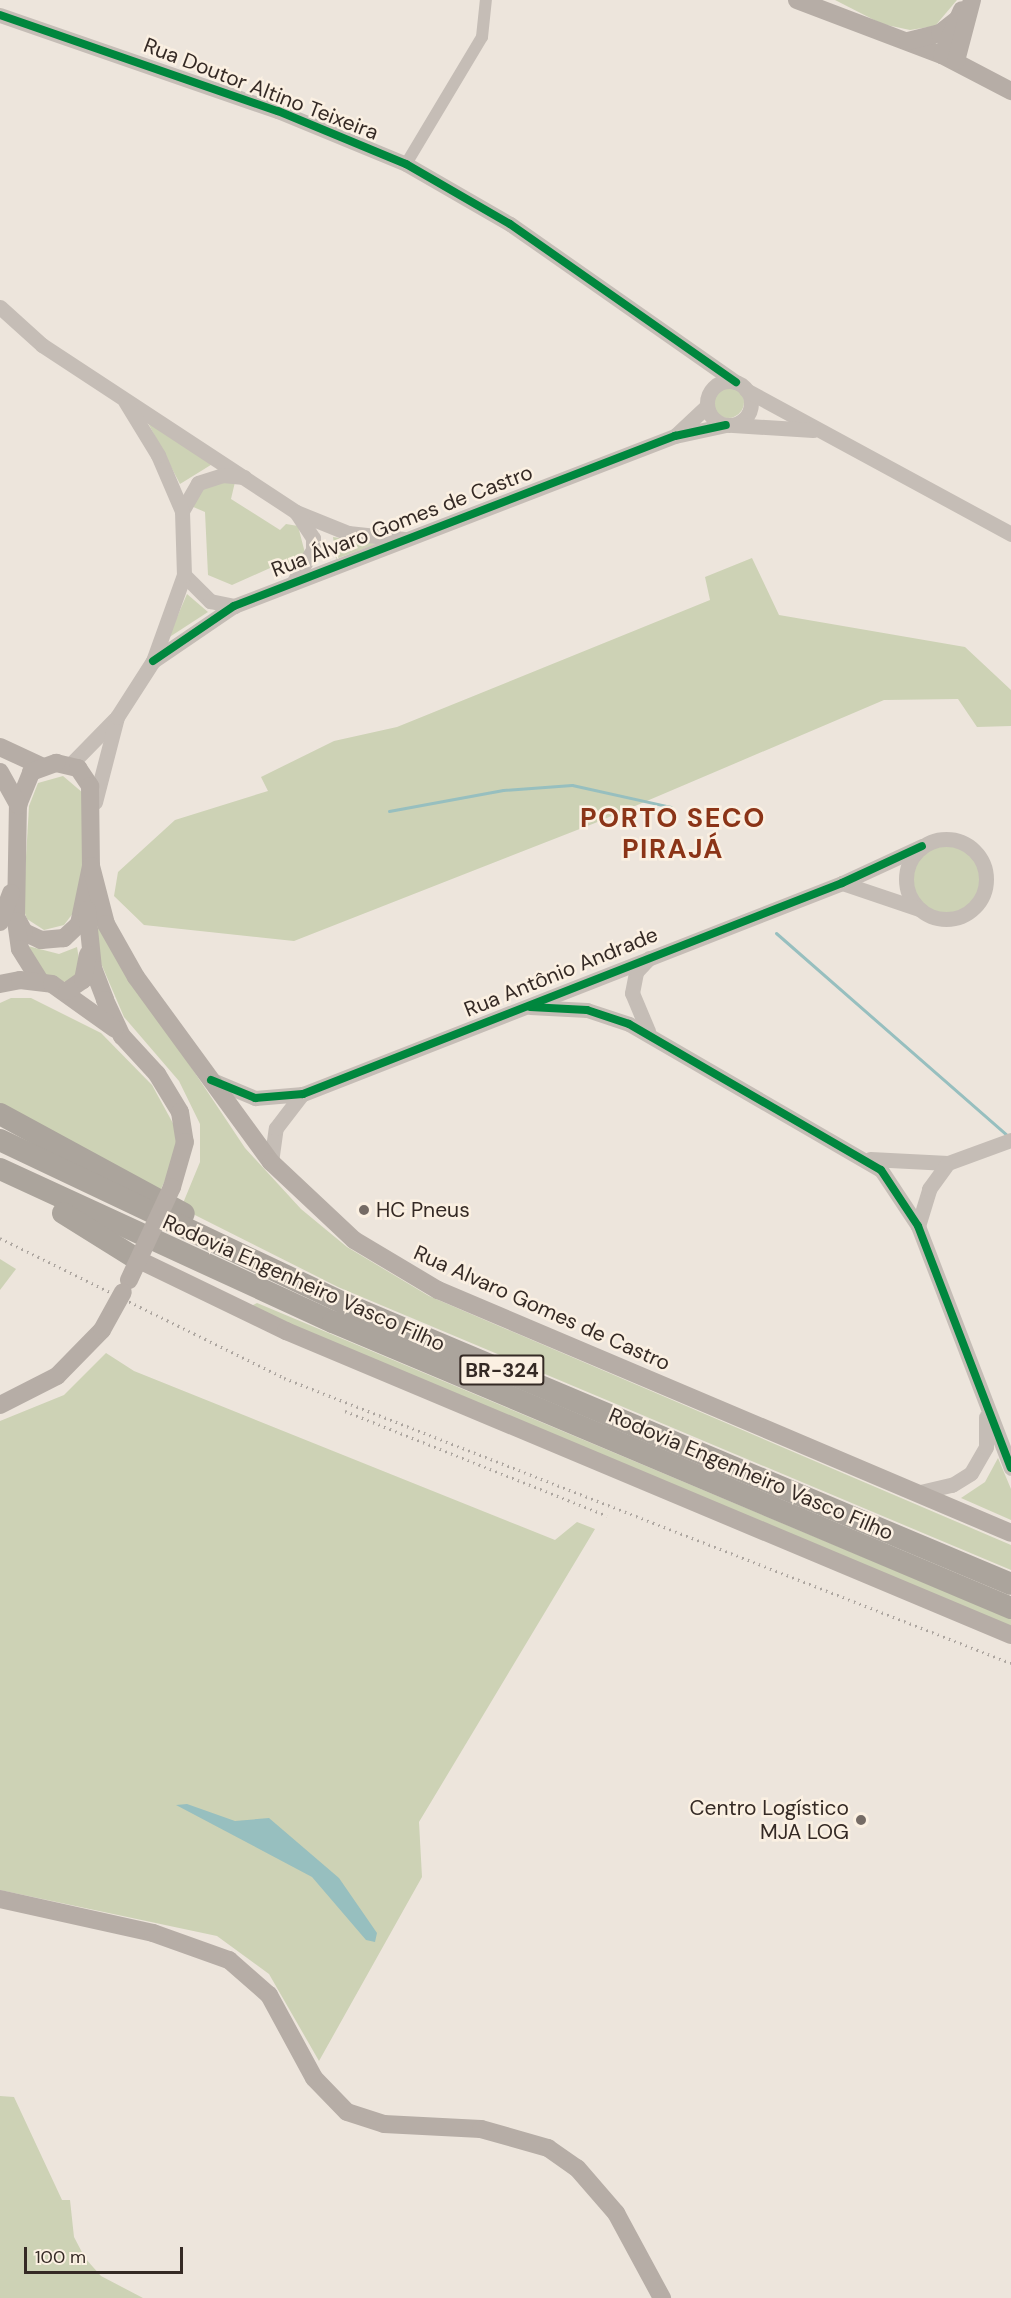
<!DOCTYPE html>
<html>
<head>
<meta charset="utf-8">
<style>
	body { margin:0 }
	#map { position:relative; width:1011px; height:2298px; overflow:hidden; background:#ede5dc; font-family:"DM Sans",sans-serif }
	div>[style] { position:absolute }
	.green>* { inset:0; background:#cdd2b5 }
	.round { border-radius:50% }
	.water>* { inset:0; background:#97bfbf }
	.stream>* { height:3px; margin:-1.5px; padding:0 1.5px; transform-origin:1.5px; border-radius:1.5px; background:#97bfbf }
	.minor>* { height:12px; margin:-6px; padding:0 6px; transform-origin:6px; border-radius:6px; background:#c5bdb6 }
	.tertiary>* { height:15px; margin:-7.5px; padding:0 7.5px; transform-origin:7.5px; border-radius:7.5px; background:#c5bdb6 }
	.tertiary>.ring { margin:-7.5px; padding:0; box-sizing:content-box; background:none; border:15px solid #c5bdb6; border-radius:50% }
	.secondary>* { height:18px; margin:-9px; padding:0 9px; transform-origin:9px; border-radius:9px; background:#b6ada6 }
	.motorway>* { height:22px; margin:-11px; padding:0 11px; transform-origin:11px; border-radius:11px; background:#aba49c }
	.rail>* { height:3px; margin-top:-1.5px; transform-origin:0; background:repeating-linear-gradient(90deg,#ada6a0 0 1.5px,transparent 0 6px) }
	.secondary-bridge>* { height:18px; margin:-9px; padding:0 9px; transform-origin:9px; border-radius:9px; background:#b6ada6 }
	.cycleway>* { height:8px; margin:-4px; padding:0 4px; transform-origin:4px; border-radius:4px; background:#00873e }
	.dots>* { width:16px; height:16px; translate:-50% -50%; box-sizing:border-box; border:3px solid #fbf0e2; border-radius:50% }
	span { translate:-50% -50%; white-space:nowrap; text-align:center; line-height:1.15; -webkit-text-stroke:5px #fbf0e2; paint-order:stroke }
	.shield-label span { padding:2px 4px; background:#fbf0e2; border:2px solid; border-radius:4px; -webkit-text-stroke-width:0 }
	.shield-label { font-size:20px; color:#352a25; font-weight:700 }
	.street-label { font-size:21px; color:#352a25 }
	.poi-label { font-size:21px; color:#352a25 }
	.left { translate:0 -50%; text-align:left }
	.right { translate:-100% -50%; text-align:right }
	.district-label { font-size:27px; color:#8b3417; font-weight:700; letter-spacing:1.5px }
	.scale { position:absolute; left:24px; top:2247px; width:159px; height:27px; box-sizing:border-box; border:3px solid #352a25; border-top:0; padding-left:8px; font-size:18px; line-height:21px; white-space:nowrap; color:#352a25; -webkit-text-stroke:4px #fbf0e2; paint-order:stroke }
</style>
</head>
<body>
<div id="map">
	<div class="green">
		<div style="clip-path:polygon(835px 0,957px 0,935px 26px,910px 30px,882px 24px)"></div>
		<div class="round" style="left:712px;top:386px;width:32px;height:32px"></div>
		<div style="clip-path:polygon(146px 419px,214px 463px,180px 484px)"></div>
		<div style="clip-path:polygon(212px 481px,235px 482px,231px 499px,280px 530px,286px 524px,298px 526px,305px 553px,291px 573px,279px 564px,232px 585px,208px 575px,205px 512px,191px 506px,196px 493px)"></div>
		<div style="clip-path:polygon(333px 537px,377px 544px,336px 559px)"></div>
		<div style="clip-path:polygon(752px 558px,779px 615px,965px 647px,1011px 690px,1011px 726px,977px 727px,958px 699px,884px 700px,595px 823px,294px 941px,144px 925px,114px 896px,118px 872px,175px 820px,268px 791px,261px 777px,334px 741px,397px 727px,710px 600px,705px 577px)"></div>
		<div style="clip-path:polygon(187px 594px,208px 612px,168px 638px)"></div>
		<div style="clip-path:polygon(63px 776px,83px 793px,86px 807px,80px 904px,64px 925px,44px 930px,27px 919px,23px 908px,29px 806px,38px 783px)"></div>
		<div class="round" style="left:912px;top:845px;width:68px;height:68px"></div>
		<div style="clip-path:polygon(97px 926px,245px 1148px,301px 1209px,347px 1247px,429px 1296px,1011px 1545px,1011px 1570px,338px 1287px,181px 1208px,200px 1162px,200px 1124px,179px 1081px,124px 1017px,100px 961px)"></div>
		<div style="clip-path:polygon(24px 945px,59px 954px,77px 947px,81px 971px,75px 985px,46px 976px)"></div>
		<div style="clip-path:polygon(11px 998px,31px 998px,101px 1033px,152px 1085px,175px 1127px,177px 1156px,158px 1195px,0 1109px,0 1003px)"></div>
		<div style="clip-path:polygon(134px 1248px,251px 1306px,257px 1303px,1011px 1619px,1011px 1628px,301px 1331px)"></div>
		<div style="clip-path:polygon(0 1259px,16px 1269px,0 1290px)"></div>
		<div style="clip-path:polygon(106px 1353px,134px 1371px,555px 1540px,577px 1522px,595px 1529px,419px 1822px,422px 1877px,319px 2061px,269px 1974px,217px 1936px,0 1890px,0 1421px,64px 1395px)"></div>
		<div style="clip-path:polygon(998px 1458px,1011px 1489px,1011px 1520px,961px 1498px,985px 1482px)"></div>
		<div style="clip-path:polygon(0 2096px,14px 2097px,62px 2200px,70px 2200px,74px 2237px,85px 2258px,101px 2276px,143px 2298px,0 2298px)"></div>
	</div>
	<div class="water">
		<div style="clip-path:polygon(187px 1804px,235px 1821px,269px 1818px,339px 1878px,377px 1933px,375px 1942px,366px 1940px,312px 1877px,176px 1805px)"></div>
	</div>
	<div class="stream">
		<div style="left:389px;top:811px;width:116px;rotate:-10.4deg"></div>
		<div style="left:503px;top:790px;width:69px;rotate:-4.1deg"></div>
		<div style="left:572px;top:785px;width:101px;rotate:12.5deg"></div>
		<div style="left:776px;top:933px;width:307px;rotate:41.2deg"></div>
	</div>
	<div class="minor">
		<div style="left:406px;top:164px;width:148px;rotate:-59.1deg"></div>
		<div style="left:482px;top:37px;width:37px;rotate:-84deg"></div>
	</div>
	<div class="tertiary">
		<div style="left:0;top:15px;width:294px;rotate:19.1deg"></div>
		<div style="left:278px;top:111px;width:139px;rotate:22.5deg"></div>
		<div style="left:406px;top:164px;width:120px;rotate:30deg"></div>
		<div style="left:510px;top:224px;width:276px;rotate:35deg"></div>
		<div style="left:0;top:307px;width:57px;rotate:42.1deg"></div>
		<div style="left:42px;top:345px;width:304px;rotate:33.3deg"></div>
		<div style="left:296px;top:512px;width:56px;rotate:22deg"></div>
		<div style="left:348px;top:533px;width:56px;rotate:6.1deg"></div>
		<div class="ring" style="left:707px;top:381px;width:29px;height:29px"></div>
		<div style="left:746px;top:390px;width:302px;rotate:28.5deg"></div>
		<div style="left:733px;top:425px;width:80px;rotate:3.6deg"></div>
		<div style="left:676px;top:435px;width:42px;rotate:-43.1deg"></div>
		<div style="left:182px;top:511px;width:32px;rotate:-60deg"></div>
		<div style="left:198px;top:483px;width:25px;rotate:-18deg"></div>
		<div style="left:222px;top:475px;width:22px;rotate:5deg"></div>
		<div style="left:184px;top:575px;width:37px;rotate:45deg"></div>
		<div style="left:210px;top:601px;width:25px;rotate:12deg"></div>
		<div style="left:293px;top:583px;width:39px;rotate:-59deg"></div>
		<div style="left:313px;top:550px;width:12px;rotate:-90deg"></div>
		<div style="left:313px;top:538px;width:30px;rotate:-123deg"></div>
		<div style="left:153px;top:661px;width:98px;rotate:-34.2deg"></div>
		<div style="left:234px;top:606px;width:473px;rotate:-21.1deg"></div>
		<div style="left:675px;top:436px;width:52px;rotate:-12.2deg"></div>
		<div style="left:70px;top:765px;width:64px;rotate:-45.6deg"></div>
		<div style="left:95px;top:802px;width:88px;rotate:-75.5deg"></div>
		<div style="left:117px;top:717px;width:67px;rotate:-57.3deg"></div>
		<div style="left:153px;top:661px;width:91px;rotate:-70.2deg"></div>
		<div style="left:184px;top:575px;width:64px;rotate:-91.8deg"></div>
		<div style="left:182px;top:511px;width:61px;rotate:-113.2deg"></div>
		<div style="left:158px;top:455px;width:63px;rotate:-121.4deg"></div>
		<div class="ring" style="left:906px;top:839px;width:65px;height:65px"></div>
		<div style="left:842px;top:883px;width:81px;rotate:18.7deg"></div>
		<div style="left:530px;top:1007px;width:57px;rotate:3deg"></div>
		<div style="left:587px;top:1010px;width:44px;rotate:18.4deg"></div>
		<div style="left:629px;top:1024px;width:291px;rotate:30.1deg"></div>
		<div style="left:881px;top:1170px;width:67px;rotate:56.5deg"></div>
		<div style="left:918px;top:1226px;width:259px;rotate:69deg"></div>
		<div style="left:648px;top:1031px;width:41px;rotate:-112.8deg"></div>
		<div style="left:632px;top:993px;width:21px;rotate:-79deg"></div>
		<div style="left:636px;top:972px;width:19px;rotate:-47deg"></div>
		<div style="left:212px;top:1080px;width:47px;rotate:22.7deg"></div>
		<div style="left:255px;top:1098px;width:48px;rotate:-4.8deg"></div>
		<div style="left:303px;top:1094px;width:579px;rotate:-21.38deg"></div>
		<div style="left:842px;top:883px;width:88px;rotate:-24.8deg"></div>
		<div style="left:870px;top:1159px;width:78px;rotate:2.9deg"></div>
		<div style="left:948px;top:1163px;width:67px;rotate:-20.1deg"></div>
		<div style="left:271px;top:1162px;width:34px;rotate:-82deg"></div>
		<div style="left:276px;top:1128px;width:43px;rotate:-52.6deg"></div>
		<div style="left:918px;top:1226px;width:39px;rotate:-73deg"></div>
		<div style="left:929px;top:1189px;width:32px;rotate:-54deg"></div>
		<div style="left:916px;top:1493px;width:37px;rotate:-13deg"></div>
		<div style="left:952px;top:1485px;width:22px;rotate:-32deg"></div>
		<div style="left:971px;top:1473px;width:30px;rotate:-60deg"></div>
		<div style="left:986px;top:1447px;width:30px;rotate:-90deg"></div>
	</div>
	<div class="secondary">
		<div style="left:797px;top:0;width:155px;rotate:20.8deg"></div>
		<div style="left:942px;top:55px;width:78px;rotate:27.6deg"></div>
		<div style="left:908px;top:41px;width:33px;rotate:-14deg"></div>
		<div style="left:940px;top:33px;width:23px;rotate:-38deg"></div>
		<div style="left:942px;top:55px;width:49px;rotate:-66deg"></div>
		<div style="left:956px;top:61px;width:63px;rotate:-75.3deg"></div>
		<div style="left:0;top:747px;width:45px;rotate:24.9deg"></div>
		<div style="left:56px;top:763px;width:23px;rotate:13deg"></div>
		<div style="left:78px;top:768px;width:22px;rotate:56deg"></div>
		<div style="left:90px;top:786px;width:80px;rotate:89.3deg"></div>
		<div style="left:91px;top:866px;width:59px;rotate:101.7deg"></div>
		<div style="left:79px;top:924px;width:21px;rotate:137deg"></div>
		<div style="left:64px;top:938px;width:23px;rotate:175deg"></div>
		<div style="left:41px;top:940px;width:19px;rotate:-155deg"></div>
		<div style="left:24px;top:932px;width:17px;rotate:-118deg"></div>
		<div style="left:16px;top:917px;width:112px;rotate:-89deg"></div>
		<div style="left:18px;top:805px;width:35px;rotate:-68deg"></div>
		<div style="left:31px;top:772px;width:27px;rotate:-20deg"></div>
		<div style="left:0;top:772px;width:38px;rotate:61deg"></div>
		<div style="left:91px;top:866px;width:60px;rotate:75.5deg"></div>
		<div style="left:106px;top:924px;width:61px;rotate:60.5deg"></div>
		<div style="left:136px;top:977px;width:229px;rotate:53.9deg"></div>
		<div style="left:271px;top:1162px;width:114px;rotate:43.2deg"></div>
		<div style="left:354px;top:1240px;width:98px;rotate:30.8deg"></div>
		<div style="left:438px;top:1290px;width:622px;rotate:22.98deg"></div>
		<div style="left:87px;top:910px;width:58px;rotate:84.1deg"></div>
		<div style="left:93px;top:968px;width:34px;rotate:69deg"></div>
		<div style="left:105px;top:1000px;width:40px;rotate:65deg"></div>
		<div style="left:122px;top:1036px;width:52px;rotate:47.4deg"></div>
		<div style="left:157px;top:1074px;width:44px;rotate:58.8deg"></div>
		<div style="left:180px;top:1112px;width:30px;rotate:81deg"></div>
		<div style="left:185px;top:1142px;width:47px;rotate:106.1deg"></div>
		<div style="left:16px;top:921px;width:28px;rotate:82deg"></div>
		<div style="left:20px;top:949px;width:39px;rotate:58deg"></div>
		<div style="left:0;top:922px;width:31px;rotate:-69deg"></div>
		<div style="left:0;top:984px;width:20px;rotate:-11deg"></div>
		<div style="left:20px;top:980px;width:32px;rotate:7deg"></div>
		<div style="left:52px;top:984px;width:77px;rotate:35.5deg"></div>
		<div style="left:67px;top:991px;width:19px;rotate:-35deg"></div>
		<div style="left:83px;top:980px;width:26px;rotate:-79deg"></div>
		<div style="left:135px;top:1258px;width:168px;rotate:25.8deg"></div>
		<div style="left:286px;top:1331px;width:786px;rotate:22.75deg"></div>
		<div style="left:0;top:1405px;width:64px;rotate:-27deg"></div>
		<div style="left:57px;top:1376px;width:64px;rotate:-45.6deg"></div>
		<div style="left:0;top:1899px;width:157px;rotate:12.5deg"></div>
		<div style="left:153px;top:1933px;width:81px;rotate:19.6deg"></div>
		<div style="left:229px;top:1960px;width:53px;rotate:41.2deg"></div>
		<div style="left:269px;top:1995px;width:94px;rotate:61.5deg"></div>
		<div style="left:314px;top:2078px;width:47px;rotate:45.9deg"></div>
		<div style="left:347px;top:2112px;width:39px;rotate:18deg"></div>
		<div style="left:384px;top:2124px;width:97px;rotate:3deg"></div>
		<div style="left:481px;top:2129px;width:70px;rotate:15.8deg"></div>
		<div style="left:548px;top:2148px;width:35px;rotate:35deg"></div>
		<div style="left:577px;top:2168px;width:60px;rotate:49.1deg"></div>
		<div style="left:616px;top:2213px;width:97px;rotate:61.6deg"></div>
	</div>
	<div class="motorway">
		<div style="left:0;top:1114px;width:209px;rotate:28.5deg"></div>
		<div style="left:0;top:1140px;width:382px;rotate:25.4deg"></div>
		<div style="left:345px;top:1304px;width:722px;rotate:22.8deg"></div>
		<div style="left:0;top:1169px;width:366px;rotate:24.7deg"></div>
		<div style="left:333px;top:1322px;width:736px;rotate:22.87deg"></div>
		<div style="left:63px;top:1213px;width:85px;rotate:32deg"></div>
	</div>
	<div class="rail">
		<div style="left:0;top:1238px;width:317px;rotate:26.2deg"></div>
		<div style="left:284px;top:1378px;width:781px;rotate:21.41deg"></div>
		<div style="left:345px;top:1411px;width:282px;rotate:21.8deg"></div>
	</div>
	<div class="secondary-bridge">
		<div style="left:129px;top:1280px;width:102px;rotate:-65.2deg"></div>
		<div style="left:102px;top:1330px;width:43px;rotate:-61.1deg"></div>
	</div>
	<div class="cycleway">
		<div style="left:0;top:15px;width:294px;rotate:19.1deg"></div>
		<div style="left:278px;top:111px;width:139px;rotate:22.5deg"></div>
		<div style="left:406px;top:164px;width:120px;rotate:30deg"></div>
		<div style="left:510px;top:224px;width:276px;rotate:35deg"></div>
		<div style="left:153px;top:661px;width:98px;rotate:-34.2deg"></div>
		<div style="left:234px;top:606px;width:473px;rotate:-21.1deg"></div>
		<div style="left:675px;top:436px;width:52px;rotate:-12.2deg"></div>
		<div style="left:530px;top:1007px;width:57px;rotate:3deg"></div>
		<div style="left:587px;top:1010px;width:44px;rotate:18.4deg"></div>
		<div style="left:629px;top:1024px;width:291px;rotate:30.1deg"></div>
		<div style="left:881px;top:1170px;width:67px;rotate:56.5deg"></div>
		<div style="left:918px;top:1226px;width:259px;rotate:69deg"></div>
		<div style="left:211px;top:1080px;width:48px;rotate:22.2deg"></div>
		<div style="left:255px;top:1098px;width:48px;rotate:-4.8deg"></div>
		<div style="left:303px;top:1094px;width:579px;rotate:-21.38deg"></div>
		<div style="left:842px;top:883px;width:88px;rotate:-24.8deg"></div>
	</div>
	<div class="dots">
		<div style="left:364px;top:1210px;background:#756b65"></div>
		<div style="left:861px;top:1820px;background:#756b65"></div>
	</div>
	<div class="shield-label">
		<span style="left:502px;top:1370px">BR-324</span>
	</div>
	<div class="street-label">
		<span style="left:261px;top:89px;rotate:21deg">Rua Doutor Altino Teixeira</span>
		<span style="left:402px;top:521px;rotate:-21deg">Rua Álvaro Gomes de Castro</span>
		<span style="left:561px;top:972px;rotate:-22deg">Rua Antônio Andrade</span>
		<span style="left:304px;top:1283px;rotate:24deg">Rodovia Engenheiro Vasco Filho</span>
		<span style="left:542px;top:1308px;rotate:24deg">Rua Alvaro Gomes de Castro</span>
		<span style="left:751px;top:1474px;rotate:23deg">Rodovia Engenheiro Vasco Filho</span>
	</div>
	<div class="poi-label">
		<span class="left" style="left:376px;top:1210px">HC Pneus</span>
		<span class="right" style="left:849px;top:1820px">Centro Logístico<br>MJA LOG</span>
	</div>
	<div class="district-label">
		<span style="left:673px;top:833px">PORTO SECO<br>PIRAJÁ</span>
	</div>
	<div class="scale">100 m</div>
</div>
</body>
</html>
